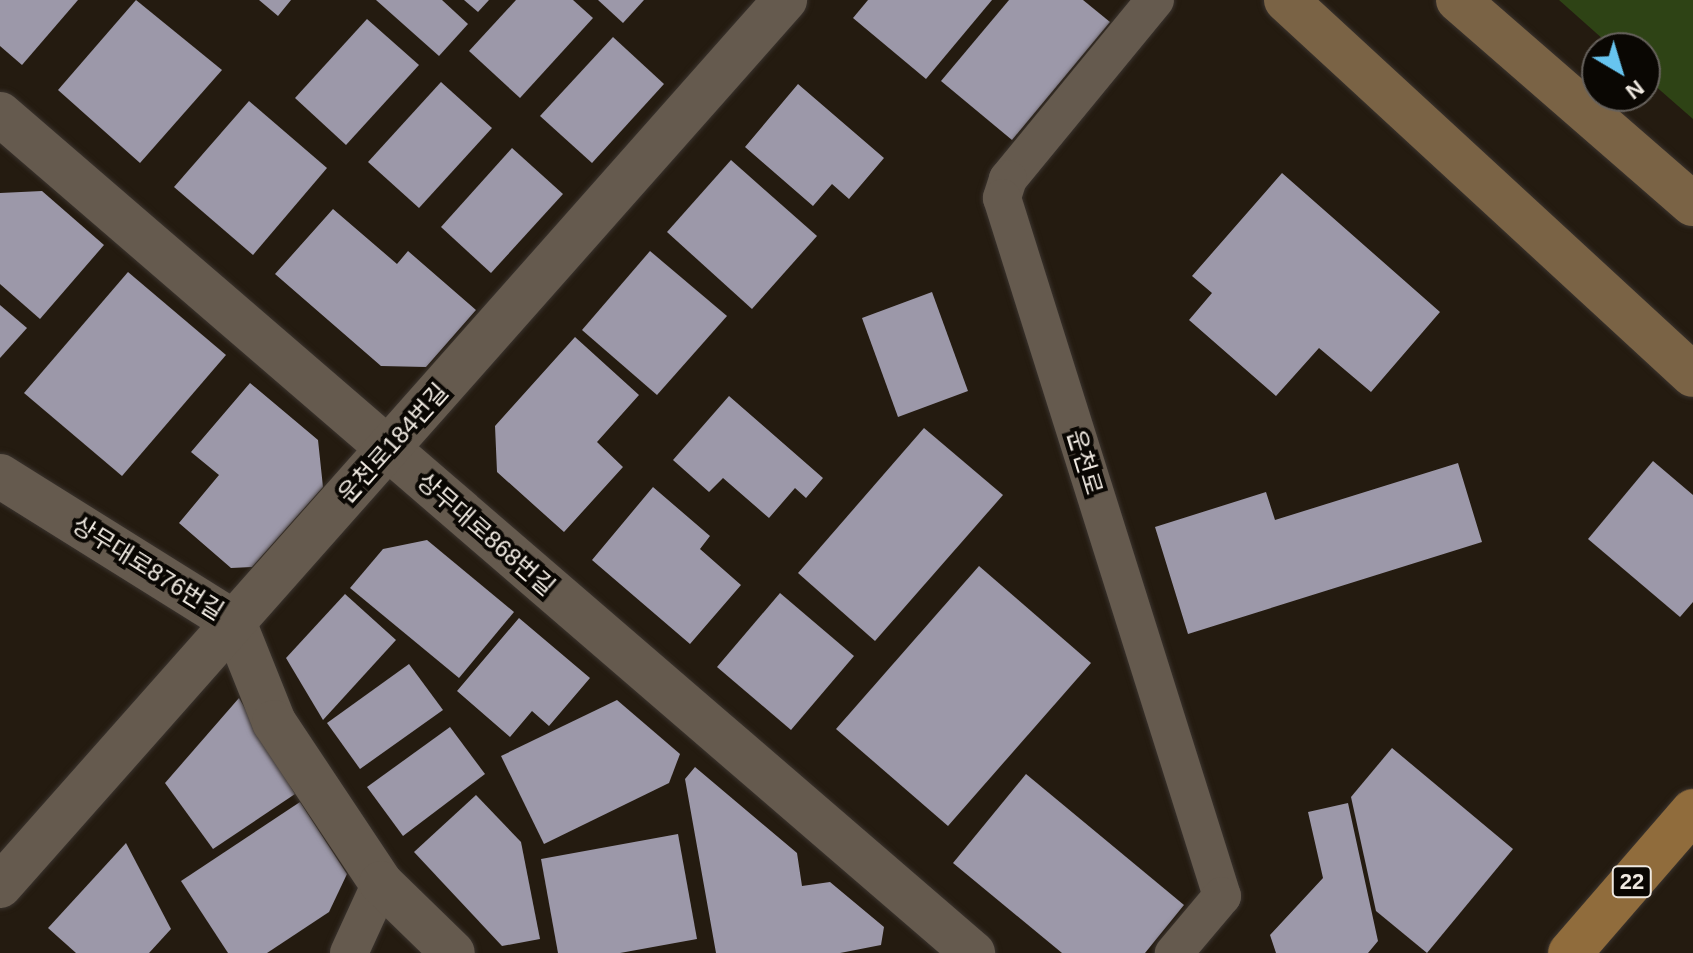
<!DOCTYPE html>
<html>
<head>
<meta charset="utf-8">
<style>
	body { margin:0 }
	#map { position:relative; width:1693px; height:953px; overflow:hidden; background:#241b10; font-family:Arial,"Noto Sans KR",sans-serif }
	div>[style] { position:absolute }
	.green>* { inset:0; background:#2e4315 }
	.building>* { inset:0; background:#9c98a9 }
	.roads { filter:drop-shadow(0 0 2px #3a332e) drop-shadow(0 0 2px #3a332e) }
	.lane>* { height:38px; margin:-19px; padding:0 19px; transform-origin:19px; border-radius:19px; background:#655a4e }
	.street>* { height:44px; margin:-22px; padding:0 22px; transform-origin:22px; border-radius:22px; background:#655a4e }
	.secondary>* { height:44px; margin:-22px; padding:0 22px; transform-origin:22px; border-radius:22px; background:#7a6345 }
	.primary>* { height:44px; margin:-22px; padding:0 22px; transform-origin:22px; border-radius:22px; background:#906c3c }
	span { translate:-50% -50%; white-space:nowrap; text-align:center; line-height:1.15; -webkit-text-stroke:8px #0a0703; paint-order:stroke }
	.shield-label span { padding:2px 6px; background:#0a0703; border:2px solid; border-radius:6px; -webkit-text-stroke-width:0 }
	.shield-label { font-size:22px; color:#efe9e1; font-weight:700 }
	.street-label { font-size:24px; color:#efe9e1 }
	.north { position:absolute; left:1581px; top:32px; width:80px; height:80px; box-sizing:border-box; background:#0a0703; border:2px solid #66615c; border-radius:50%; rotate:142deg; font-size:22px; font-weight:700; line-height:32px; text-align:center; color:#efe9e1 }
	.north::after { content:''; display:block; margin:auto; width:28px; height:36px; background:#67c4ef; clip-path:polygon(50% 0,100% 100%,50% 72%,0 100%) }
</style>
</head>
<body>
<div id="map">
	<div class="green">
		<div style="clip-path:polygon(1559px 0,1693px 0,1693px 119px,1645px 77px,1645px 48px,1613px 48px)"></div>
	</div>
	<div class="building">
		<div style="clip-path:polygon(0 0,78px 0,22px 65px,0 46px)"></div>
		<div style="clip-path:polygon(136px 0,222px 70px,140px 163px,58px 90px)"></div>
		<div style="clip-path:polygon(259px 0,291px 0,278px 16px)"></div>
		<div style="clip-path:polygon(376px 0,442px 0,468px 24px,439px 56px)"></div>
		<div style="clip-path:polygon(464px 0,489px 0,478px 12px)"></div>
		<div style="clip-path:polygon(516px 0,573px 0,593px 18px,520px 98px,469px 51px)"></div>
		<div style="clip-path:polygon(598px 0,644px 0,623px 23px)"></div>
		<div style="clip-path:polygon(868px 0,992px 0,926px 79px,853px 18px)"></div>
		<div style="clip-path:polygon(1009px 0,1083px 0,1110px 22px,1012px 140px,941px 81px)"></div>
		<div style="clip-path:polygon(367px 19px,419px 65px,346px 145px,295px 98px)"></div>
		<div style="clip-path:polygon(613px 37px,664px 84px,592px 163px,540px 116px)"></div>
		<div style="clip-path:polygon(441px 82px,492px 128px,419px 208px,368px 162px)"></div>
		<div style="clip-path:polygon(798px 84px,884px 158px,849px 199px,832px 184px,813px 206px,745px 147px)"></div>
		<div style="clip-path:polygon(249px 101px,327px 168px,253px 255px,174px 187px)"></div>
		<div style="clip-path:polygon(512px 148px,563px 194px,491px 273px,441px 227px)"></div>
		<div style="clip-path:polygon(731px 160px,817px 236px,752px 309px,667px 232px)"></div>
		<div style="clip-path:polygon(1282px 173px,1440px 312px,1371px 392px,1319px 348px,1276px 396px,1189px 320px,1212px 293px,1192px 276px)"></div>
		<div style="clip-path:polygon(42px 191px,104px 245px,40px 319px,0 284px,0 193px)"></div>
		<div style="clip-path:polygon(333px 209px,397px 264px,408px 251px,476px 310px,426px 367px,381px 366px,275px 274px)"></div>
		<div style="clip-path:polygon(650px 251px,727px 316px,657px 395px,582px 330px)"></div>
		<div style="clip-path:polygon(128px 272px,226px 355px,122px 476px,24px 393px)"></div>
		<div style="clip-path:polygon(932px 292px,968px 391px,898px 417px,862px 318px)"></div>
		<div style="clip-path:polygon(0 305px,27px 328px,0 358px)"></div>
		<div style="clip-path:polygon(575px 337px,639px 395px,597px 442px,623px 467px,564px 532px,497px 472px,495px 426px)"></div>
		<div style="clip-path:polygon(250px 383px,318px 440px,323px 487px,252px 567px,231px 568px,179px 523px,219px 475px,191px 452px)"></div>
		<div style="clip-path:polygon(729px 396px,823px 478px,806px 498px,795px 488px,769px 518px,723px 478px,709px 492px,673px 460px)"></div>
		<div style="clip-path:polygon(924px 428px,1003px 495px,875px 641px,798px 573px)"></div>
		<div style="clip-path:polygon(1653px 461px,1693px 495px,1693px 602px,1680px 617px,1588px 539px)"></div>
		<div style="clip-path:polygon(1458px 463px,1482px 542px,1188px 634px,1155px 527px,1266px 492px,1275px 520px)"></div>
		<div style="clip-path:polygon(653px 487px,710px 536px,700px 549px,741px 585px,690px 644px,592px 560px)"></div>
		<div style="clip-path:polygon(427px 540px,514px 612px,459px 678px,350px 588px,383px 549px)"></div>
		<div style="clip-path:polygon(979px 566px,1091px 663px,948px 826px,836px 729px)"></div>
		<div style="clip-path:polygon(780px 593px,854px 656px,791px 730px,717px 667px)"></div>
		<div style="clip-path:polygon(345px 594px,396px 640px,323px 720px,286px 658px)"></div>
		<div style="clip-path:polygon(519px 618px,590px 678px,549px 726px,532px 711px,510px 737px,457px 691px)"></div>
		<div style="clip-path:polygon(409px 664px,443px 710px,360px 769px,327px 723px)"></div>
		<div style="clip-path:polygon(239px 698px,295px 794px,213px 849px,165px 783px)"></div>
		<div style="clip-path:polygon(617px 700px,680px 754px,669px 783px,544px 844px,501px 756px)"></div>
		<div style="clip-path:polygon(450px 727px,485px 774px,403px 836px,367px 787px)"></div>
		<div style="clip-path:polygon(1392px 748px,1513px 849px,1427px 953px,1376px 911px,1351px 797px)"></div>
		<div style="clip-path:polygon(695px 767px,797px 853px,802px 886px,830px 882px,884px 927px,881px 945px,840px 953px,716px 953px,685px 779px)"></div>
		<div style="clip-path:polygon(1026px 774px,1184px 905px,1145px 953px,1062px 953px,953px 863px)"></div>
		<div style="clip-path:polygon(476px 795px,521px 842px,540px 939px,502px 946px,414px 852px)"></div>
		<div style="clip-path:polygon(300px 802px,347px 874px,329px 912px,267px 953px,228px 953px,181px 881px)"></div>
		<div style="clip-path:polygon(1348px 803px,1378px 941px,1368px 953px,1276px 953px,1270px 935px,1323px 878px,1308px 812px)"></div>
		<div style="clip-path:polygon(678px 834px,697px 939px,620px 953px,558px 953px,541px 859px)"></div>
		<div style="clip-path:polygon(126px 843px,171px 929px,149px 953px,76px 953px,48px 928px)"></div>
	</div>
	<div class="roads">
		<div class="lane">
			<div style="left:1155px;top:0;width:232px;rotate:129.4deg"></div>
			<div style="left:1008px;top:179px;width:20px;rotate:108deg"></div>
			<div style="left:1002px;top:198px;width:732px;rotate:72.51deg"></div>
			<div style="left:1222px;top:896px;width:75px;rotate:130.1deg"></div>
			<div style="left:349px;top:953px;width:77px;rotate:-65.4deg"></div>
		</div>
		<div class="street">
			<div style="left:0;top:114px;width:1285px;rotate:40.77deg"></div>
			<div style="left:0;top:476px;width:276px;rotate:32deg"></div>
			<div style="left:234px;top:622px;width:108px;rotate:68.2deg"></div>
			<div style="left:274px;top:722px;width:193px;rotate:56.4deg"></div>
			<div style="left:381px;top:883px;width:100px;rotate:44.2deg"></div>
			<div style="left:0;top:886px;width:1184px;rotate:-48.46deg"></div>
		</div>
		<div class="secondary">
			<div style="left:1286px;top:0;width:553px;rotate:42.66deg"></div>
			<div style="left:1458px;top:0;width:311px;rotate:41deg"></div>
		</div>
		<div class="primary">
			<div style="left:1570px;top:953px;width:188px;rotate:-49.1deg"></div>
		</div>
	</div>
	<div class="shield-label">
		<span style="left:1632px;top:882px">22</span>
	</div>
	<div class="street-label">
		<span style="left:393px;top:443px;rotate:-48deg">운천로184번길</span>
		<span style="left:1085px;top:462px;rotate:73deg">운천로</span>
		<span style="left:486px;top:534px;rotate:41deg">상무대로868번길</span>
		<span style="left:148px;top:568px;rotate:32deg">상무대로876번길</span>
	</div>
	<div class="north">N</div>
</div>
</body>
</html>
